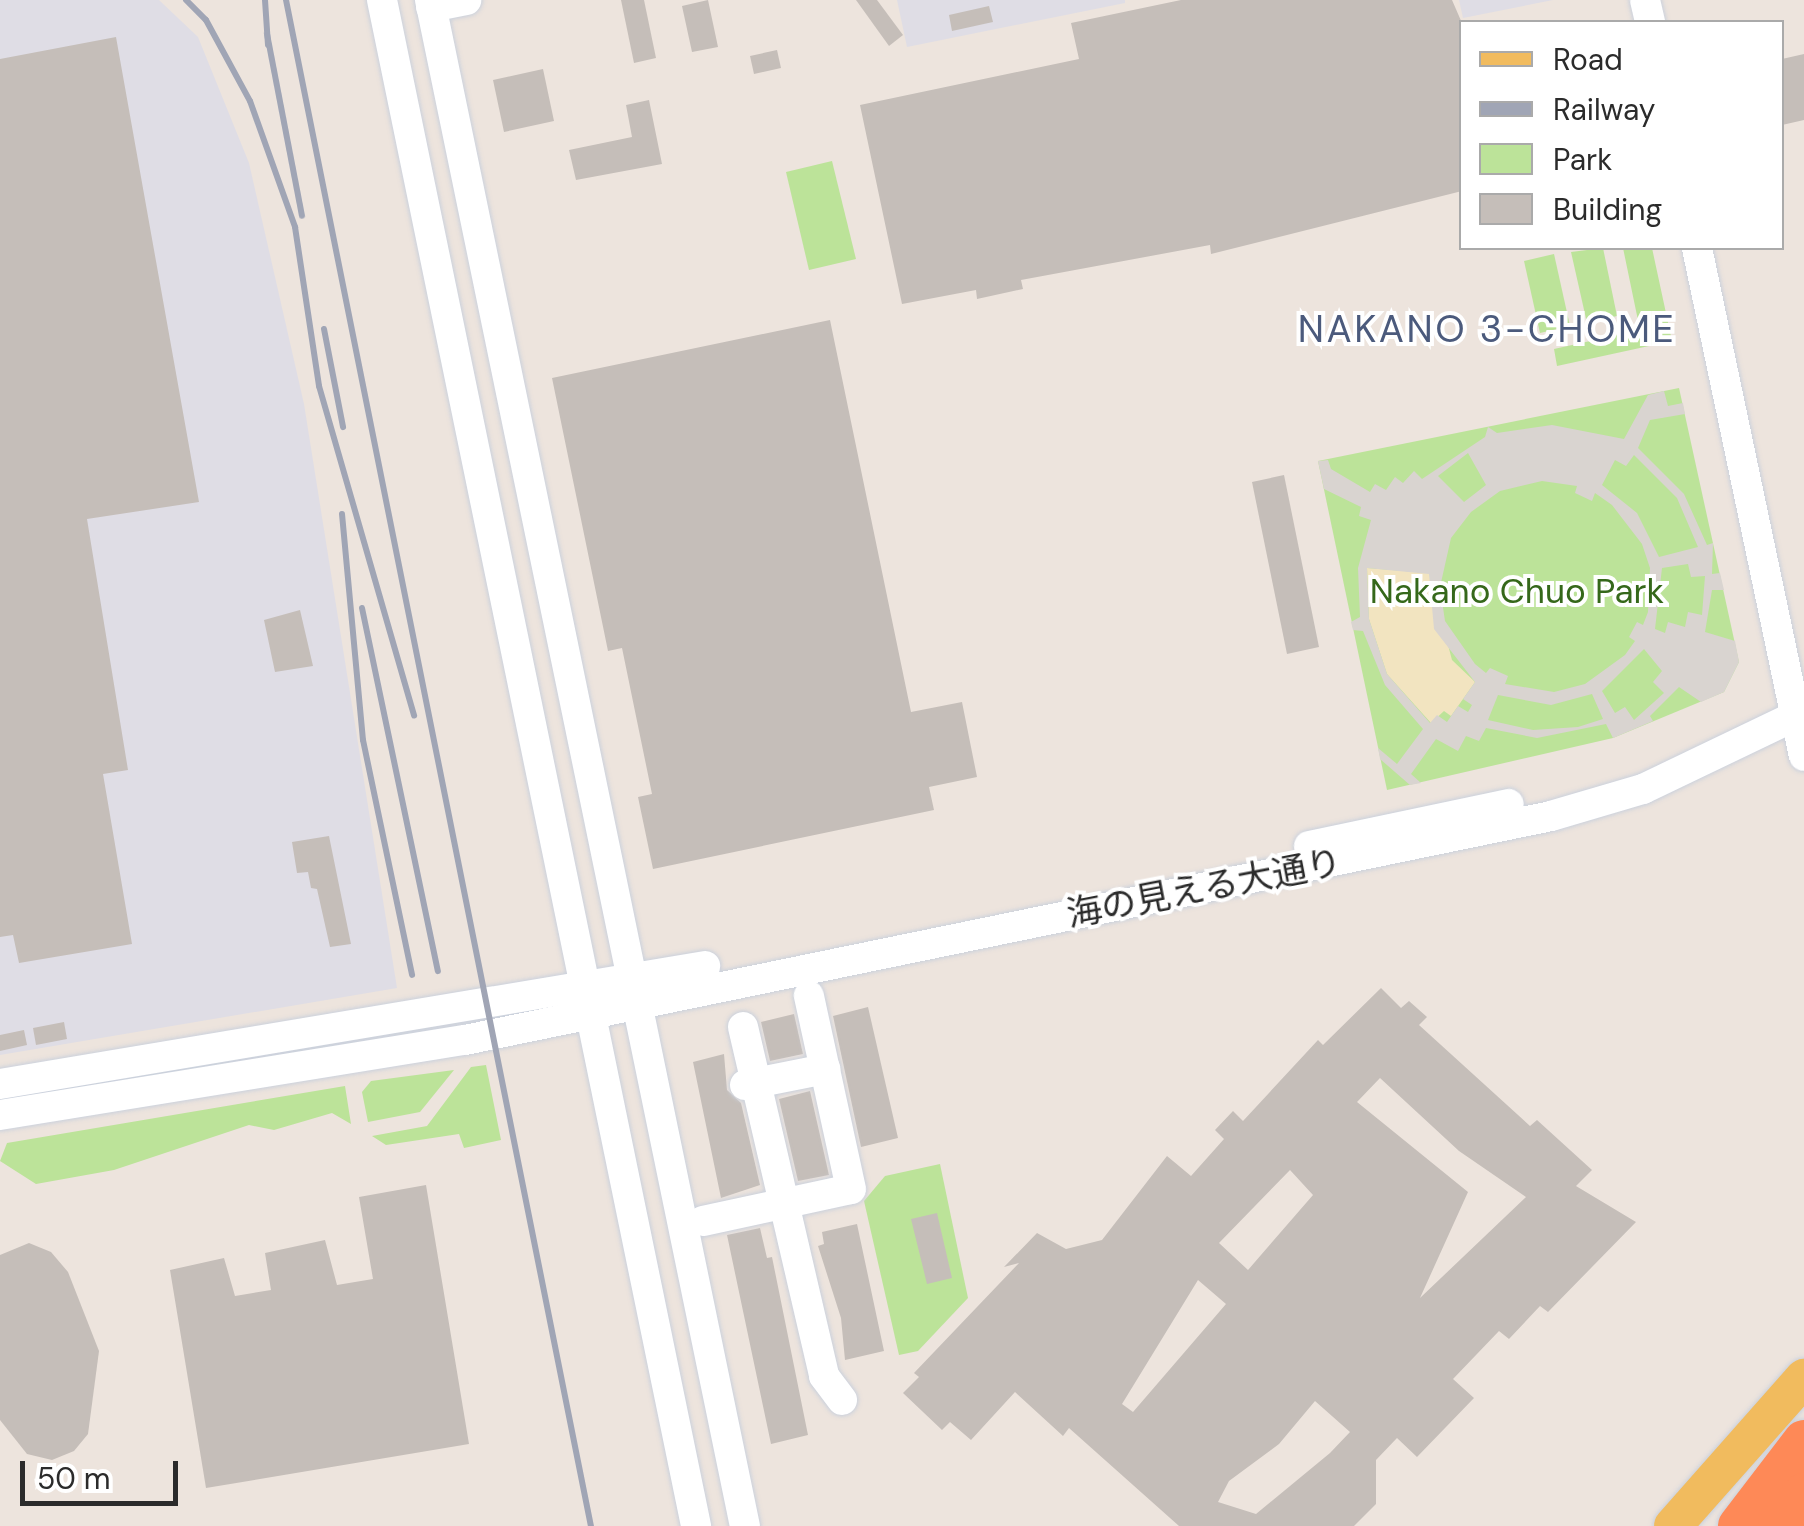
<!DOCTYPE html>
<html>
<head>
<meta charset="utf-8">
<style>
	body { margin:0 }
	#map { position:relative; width:1804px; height:1526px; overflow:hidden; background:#ede4dd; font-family:"DM Sans","Noto Sans JP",sans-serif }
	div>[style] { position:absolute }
	.industrial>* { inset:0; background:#dfdde5 }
	.green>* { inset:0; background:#bce399 }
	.sand>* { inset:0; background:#f2e4c0 }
	.plaza>* { inset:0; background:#d9d4d0 }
	.building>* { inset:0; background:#c5beb9 }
	.roads { filter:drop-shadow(0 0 2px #cbd1dc) drop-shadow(0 0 2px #cbd1dc) }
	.minor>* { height:30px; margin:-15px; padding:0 15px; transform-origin:15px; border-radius:15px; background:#fff }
	.major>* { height:38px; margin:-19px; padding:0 19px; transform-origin:19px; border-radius:19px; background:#f1bb5e }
	.highway>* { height:42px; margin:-21px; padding:0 21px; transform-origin:21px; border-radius:21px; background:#fe8957 }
	.rail>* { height:6px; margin:-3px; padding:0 3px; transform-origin:3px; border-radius:3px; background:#a0a5b5 }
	span { translate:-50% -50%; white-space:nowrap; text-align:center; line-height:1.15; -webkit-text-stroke:8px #fff; paint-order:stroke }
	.park-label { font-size:35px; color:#35681a }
	.street-label { font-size:35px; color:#2b2b2b }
	.neighbourhood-label { font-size:38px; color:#4b5a7c; letter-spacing:2.5px }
	.legend { position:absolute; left:1459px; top:20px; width:325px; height:230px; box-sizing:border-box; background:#fff; border:2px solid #aaa; margin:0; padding:12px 18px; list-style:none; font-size:30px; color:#2b2b2b }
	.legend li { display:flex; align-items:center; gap:20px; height:50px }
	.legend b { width:50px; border:2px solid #aaa }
	.scale { position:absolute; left:20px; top:1461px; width:158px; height:45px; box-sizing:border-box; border:5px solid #2b2b2b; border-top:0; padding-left:12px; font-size:30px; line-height:35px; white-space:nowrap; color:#2b2b2b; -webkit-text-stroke:8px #fff; paint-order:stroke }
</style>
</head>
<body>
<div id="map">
	<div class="industrial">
		<div style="clip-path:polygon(0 0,159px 0,198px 37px,249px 163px,304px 404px,397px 988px,0 1055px)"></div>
		<div style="clip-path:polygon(897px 0,1125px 0,1125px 3px,907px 47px)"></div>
		<div style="clip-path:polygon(1459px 0,1553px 0,1463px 18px)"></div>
	</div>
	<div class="green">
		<div style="clip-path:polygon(832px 161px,856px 259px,809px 270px,786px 172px)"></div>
		<div style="clip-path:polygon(1603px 248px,1617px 316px,1587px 323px,1571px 252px)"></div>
		<div style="clip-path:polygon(1623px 248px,1652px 248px,1672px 341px,1557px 366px,1554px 349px,1640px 330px)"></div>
		<div style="clip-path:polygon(1554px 254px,1570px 326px,1540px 333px,1524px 261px)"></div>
		<div style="clip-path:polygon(1679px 388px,1739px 662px,1724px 692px,1613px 738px,1387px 790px,1318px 461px)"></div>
		<div style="clip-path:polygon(486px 1065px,501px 1140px,464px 1148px,459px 1134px,386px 1145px,372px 1136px,427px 1126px,471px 1067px)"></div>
		<div style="clip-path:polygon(454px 1070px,420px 1112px,368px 1122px,362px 1092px,371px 1081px)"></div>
		<div style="clip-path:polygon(345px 1086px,351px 1124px,332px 1113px,274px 1130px,249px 1125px,114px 1170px,36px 1184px,0 1161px,7px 1143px)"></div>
		<div style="clip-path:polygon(940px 1164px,968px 1298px,918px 1351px,899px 1355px,864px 1201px,885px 1176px)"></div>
	</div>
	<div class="sand">
		<div style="clip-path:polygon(1367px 568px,1429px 573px,1452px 660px,1475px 682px,1451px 716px,1444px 711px,1431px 723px,1387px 674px,1369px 619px)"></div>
	</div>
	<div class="plaza">
		<div style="clip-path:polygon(evenodd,1664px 391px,1668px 406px,1683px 403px,1685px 414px,1650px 420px,1638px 448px,1684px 494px,1707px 545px,1713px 543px,1712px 574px,1720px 573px,1724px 590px,1712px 590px,1705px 632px,1735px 641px,1739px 662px,1724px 692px,1701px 702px,1679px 687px,1650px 716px,1653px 721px,1613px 738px,1606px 724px,1537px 738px,1486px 728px,1479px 741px,1466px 736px,1458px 751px,1436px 739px,1411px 774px,1421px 783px,1410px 785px,1380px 759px,1378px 748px,1397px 764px,1423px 729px,1385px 685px,1363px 631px,1353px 630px,1351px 622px,1360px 617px,1358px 568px,1371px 520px,1359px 516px,1361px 507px,1324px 489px,1318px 461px,1328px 460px,1331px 469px,1370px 492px,1375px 484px,1386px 490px,1395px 477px,1403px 483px,1414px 471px,1422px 479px,1485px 437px,1488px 427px,1497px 433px,1552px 425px,1624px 439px,1648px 395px,1664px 391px,1468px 453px,1486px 485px,1464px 502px,1438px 476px,1468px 453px,1664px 391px,1634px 455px,1677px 498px,1698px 547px,1659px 557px,1637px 513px,1602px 485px,1615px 460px,1626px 466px,1634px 455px,1664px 391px,1542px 481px,1577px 486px,1575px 493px,1592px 501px,1595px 493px,1612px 505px,1642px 544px,1650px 568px,1648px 612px,1643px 625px,1637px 622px,1629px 637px,1635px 641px,1625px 655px,1585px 684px,1554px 692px,1505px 684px,1508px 676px,1490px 668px,1486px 673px,1475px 664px,1445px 621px,1440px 587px,1451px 538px,1471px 512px,1500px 491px,1542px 481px,1664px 391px,1688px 564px,1691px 577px,1705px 576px,1702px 615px,1688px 612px,1685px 627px,1668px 622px,1665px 633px,1655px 629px,1662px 568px,1688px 564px,1664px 391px,1367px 568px,1429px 574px,1434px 629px,1475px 682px,1463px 699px,1472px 705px,1468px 712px,1458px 706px,1447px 722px,1437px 715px,1430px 723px,1387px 674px,1369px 619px,1367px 568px,1664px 391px,1644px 649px,1662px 671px,1653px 682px,1664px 693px,1634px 720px,1625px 707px,1615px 713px,1602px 691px,1644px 649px,1664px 391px,1592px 694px,1603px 719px,1578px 727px,1533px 730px,1488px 720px,1498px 695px,1551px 705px,1592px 694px)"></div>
	</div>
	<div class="building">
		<div style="clip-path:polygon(621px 0,644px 0,656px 58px,634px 63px)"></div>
		<div style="clip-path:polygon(708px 0,718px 47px,692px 52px,682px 6px)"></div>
		<div style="clip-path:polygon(856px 0,877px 0,903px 35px,889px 46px)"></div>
		<div style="clip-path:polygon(1181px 0,1452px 0,1462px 23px,1462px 191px,1211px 254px,1210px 245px,1021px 280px,1023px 289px,977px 299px,976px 290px,902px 304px,860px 105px,1079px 59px,1071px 23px)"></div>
		<div style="clip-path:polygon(989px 6px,993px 22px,952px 31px,949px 15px)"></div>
		<div style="clip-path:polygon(116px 37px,199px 502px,87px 519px,128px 770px,103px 774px,132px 944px,19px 963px,13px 935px,0 937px,0 59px)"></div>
		<div style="clip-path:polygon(777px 50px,781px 68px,754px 74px,750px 56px)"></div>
		<div style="clip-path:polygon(1804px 54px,1804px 120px,1782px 125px,1782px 59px)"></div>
		<div style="clip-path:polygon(543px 69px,554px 121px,504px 132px,493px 80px)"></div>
		<div style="clip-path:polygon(649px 100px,662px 164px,576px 180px,569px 150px,632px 137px,626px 105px)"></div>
		<div style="clip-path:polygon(830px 320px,911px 712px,962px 702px,977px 777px,929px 787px,934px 810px,653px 869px,638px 797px,652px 794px,622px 648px,608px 651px,552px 378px)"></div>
		<div style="clip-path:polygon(1284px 475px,1319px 647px,1287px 654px,1252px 482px)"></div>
		<div style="clip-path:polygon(300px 610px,313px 666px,275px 672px,264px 620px)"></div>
		<div style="clip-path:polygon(329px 836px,351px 944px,330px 947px,317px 889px,311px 888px,308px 872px,297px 873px,292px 842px)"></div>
		<div style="clip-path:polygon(evenodd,1381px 988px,1401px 1008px,1409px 1001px,1427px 1017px,1419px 1025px,1530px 1126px,1537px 1120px,1592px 1170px,1576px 1186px,1636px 1222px,1548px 1312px,1540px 1306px,1509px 1339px,1499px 1331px,1453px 1379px,1474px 1398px,1417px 1457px,1397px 1438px,1376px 1460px,1376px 1504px,1354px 1526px,1179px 1526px,1069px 1428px,1063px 1436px,1015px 1392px,971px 1440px,950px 1422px,942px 1430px,903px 1393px,919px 1377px,914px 1373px,1019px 1263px,1004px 1267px,1037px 1233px,1066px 1249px,1102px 1240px,1167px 1156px,1191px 1176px,1224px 1139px,1215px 1130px,1233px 1111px,1243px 1121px,1318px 1040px,1323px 1045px,1381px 988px,1380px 1078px,1459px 1151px,1526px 1197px,1420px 1298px,1468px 1192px,1357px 1102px,1380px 1078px,1381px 988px,1290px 1170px,1313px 1195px,1248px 1270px,1219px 1243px,1290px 1170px,1381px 988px,1198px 1280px,1226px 1304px,1133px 1412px,1122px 1404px,1198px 1280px,1381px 988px,1315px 1401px,1350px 1432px,1330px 1453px,1256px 1514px,1218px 1502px,1229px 1481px,1279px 1444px,1315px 1401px)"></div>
		<div style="clip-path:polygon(868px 1007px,898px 1138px,861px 1147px,833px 1016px)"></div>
		<div style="clip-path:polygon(794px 1014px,803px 1054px,770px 1061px,761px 1022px)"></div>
		<div style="clip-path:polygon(64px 1022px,67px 1039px,36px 1045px,33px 1028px)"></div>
		<div style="clip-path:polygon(24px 1030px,27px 1045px,0 1051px,0 1035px)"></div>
		<div style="clip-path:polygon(724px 1054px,727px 1090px,741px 1103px,760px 1185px,721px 1198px,693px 1062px)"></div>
		<div style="clip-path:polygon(810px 1091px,829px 1175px,798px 1181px,779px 1099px)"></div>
		<div style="clip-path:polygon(426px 1185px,469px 1444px,206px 1488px,170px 1270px,224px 1258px,235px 1296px,271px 1290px,265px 1253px,325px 1240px,337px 1285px,373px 1279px,359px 1197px)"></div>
		<div style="clip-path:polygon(937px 1213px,952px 1278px,927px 1284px,911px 1219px)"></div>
		<div style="clip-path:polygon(857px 1224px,884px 1351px,845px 1360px,841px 1318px,818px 1246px,824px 1244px,822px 1232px)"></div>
		<div style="clip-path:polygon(760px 1228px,767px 1258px,772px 1257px,808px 1435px,771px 1444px,727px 1235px)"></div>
		<div style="clip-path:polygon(29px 1243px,51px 1252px,68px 1272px,99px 1351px,88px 1434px,74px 1451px,52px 1460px,27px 1454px,0 1420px,0 1255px)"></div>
	</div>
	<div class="roads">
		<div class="minor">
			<div style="left:382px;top:0;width:1558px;rotate:78.37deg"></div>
			<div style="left:430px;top:0;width:1558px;rotate:78.34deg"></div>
			<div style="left:1645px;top:0;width:23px;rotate:77deg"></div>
			<div style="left:431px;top:7px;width:36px;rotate:-11deg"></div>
			<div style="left:1697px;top:248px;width:519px;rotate:78.11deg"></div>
			<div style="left:1309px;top:846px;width:204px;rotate:-11.9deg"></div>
			<div style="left:743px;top:1027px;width:358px;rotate:76.9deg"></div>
			<div style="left:824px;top:1376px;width:30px;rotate:53deg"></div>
			<div style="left:0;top:1084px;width:715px;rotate:-9.5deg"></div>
			<div style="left:745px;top:1085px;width:82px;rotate:-11.3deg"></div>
			<div style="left:0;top:1115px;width:471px;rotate:-9.2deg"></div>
			<div style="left:465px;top:1040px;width:1109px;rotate:-11.65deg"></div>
			<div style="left:1551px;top:816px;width:96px;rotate:-16.4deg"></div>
			<div style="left:1643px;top:789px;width:178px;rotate:-25.6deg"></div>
			<div style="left:703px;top:1221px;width:151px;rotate:-12.2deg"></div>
			<div style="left:851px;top:1189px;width:198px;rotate:-102.3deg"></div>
		</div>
		<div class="major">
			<div style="left:1673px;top:1526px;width:198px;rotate:-48.5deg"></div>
		</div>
		<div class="highway">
			<div style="left:1739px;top:1526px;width:107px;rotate:-52.6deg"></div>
			<div style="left:1779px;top:1526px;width:41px;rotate:-52deg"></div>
		</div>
	</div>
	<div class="rail">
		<div style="left:186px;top:0;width:28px;rotate:45deg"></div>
		<div style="left:206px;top:20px;width:92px;rotate:61.5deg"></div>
		<div style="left:250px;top:101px;width:134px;rotate:70.3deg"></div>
		<div style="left:295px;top:227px;width:161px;rotate:81.4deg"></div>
		<div style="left:319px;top:386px;width:343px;rotate:73.9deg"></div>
		<div style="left:265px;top:0;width:45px;rotate:86.2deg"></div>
		<div style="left:286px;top:0;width:1556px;rotate:78.7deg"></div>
		<div style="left:267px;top:34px;width:185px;rotate:79.1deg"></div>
		<div style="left:324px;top:329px;width:100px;rotate:79deg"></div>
		<div style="left:342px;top:514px;width:227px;rotate:84.7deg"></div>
		<div style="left:363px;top:740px;width:240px;rotate:78.2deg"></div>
		<div style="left:362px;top:608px;width:371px;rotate:78.2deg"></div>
	</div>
	<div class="park-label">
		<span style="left:1517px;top:591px">Nakano Chuo Park</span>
	</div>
	<div class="street-label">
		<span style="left:1204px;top:888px;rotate:-11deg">海の見える大通り</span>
	</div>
	<div class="neighbourhood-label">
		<span style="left:1487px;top:330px">NAKANO 3-CHOME</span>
	</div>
	<ul class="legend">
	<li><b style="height:12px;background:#f1bb5e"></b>Road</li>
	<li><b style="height:12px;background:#a0a5b5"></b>Railway</li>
	<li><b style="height:28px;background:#bce399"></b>Park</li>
	<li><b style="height:28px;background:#c5beb9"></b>Building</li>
	</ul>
	<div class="scale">50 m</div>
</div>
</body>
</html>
